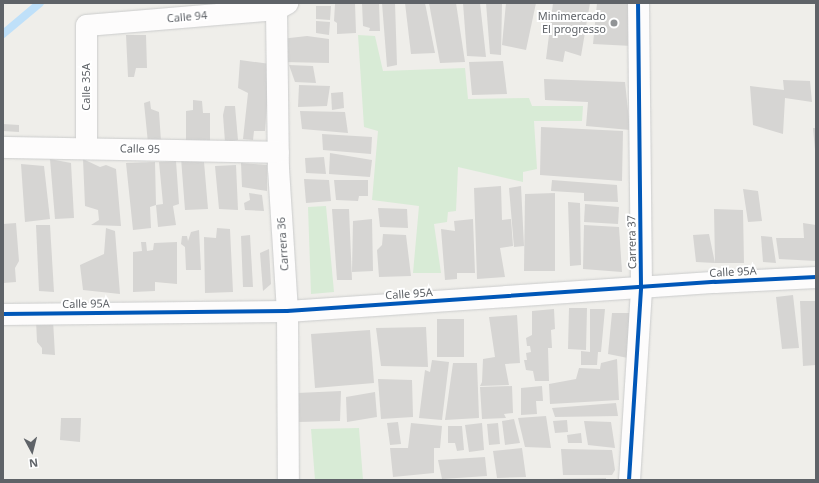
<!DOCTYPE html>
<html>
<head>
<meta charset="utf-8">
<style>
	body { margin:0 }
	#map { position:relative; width:819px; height:483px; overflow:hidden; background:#efeeea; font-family:"Noto Sans",sans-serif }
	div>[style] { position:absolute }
	.green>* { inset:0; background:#d8ebd6 }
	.stream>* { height:8px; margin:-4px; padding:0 4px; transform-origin:4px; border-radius:4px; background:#bfe0f9 }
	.building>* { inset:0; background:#d6d5d3 }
	.roads { filter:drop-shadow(0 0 1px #cbcccc) drop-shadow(0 0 1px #cbcccc) }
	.street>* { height:21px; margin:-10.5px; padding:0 10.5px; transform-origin:10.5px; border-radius:10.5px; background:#fdfcfc }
	.cycleway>* { height:4px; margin:-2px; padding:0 2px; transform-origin:2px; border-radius:2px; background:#0057b8 }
	.dots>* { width:11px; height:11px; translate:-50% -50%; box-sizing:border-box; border:2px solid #fff; border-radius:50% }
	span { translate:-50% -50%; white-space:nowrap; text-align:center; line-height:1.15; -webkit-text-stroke:4px #fff; paint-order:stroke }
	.street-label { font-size:11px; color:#5f6368 }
	.poi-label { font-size:11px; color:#5f6368 }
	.right { translate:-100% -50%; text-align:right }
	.frame { position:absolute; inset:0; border:4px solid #5f6368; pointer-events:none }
	.north { position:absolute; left:12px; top:431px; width:40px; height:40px; -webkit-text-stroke:3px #fff; paint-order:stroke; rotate:173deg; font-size:11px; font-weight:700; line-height:16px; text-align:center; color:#5f6368 }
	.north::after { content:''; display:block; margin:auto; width:14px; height:18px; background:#5f6368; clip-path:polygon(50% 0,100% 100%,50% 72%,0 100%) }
</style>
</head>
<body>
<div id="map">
	<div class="green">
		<div style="clip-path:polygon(358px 35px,375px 36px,383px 71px,465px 68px,468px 99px,529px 98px,532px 106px,583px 106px,582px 121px,534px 121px,537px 169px,523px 172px,523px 182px,458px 167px,456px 211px,448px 212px,447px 222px,434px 224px,441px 273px,413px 273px,419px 206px,372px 200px,378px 131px,364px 127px)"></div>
		<div style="clip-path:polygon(326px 206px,334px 292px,311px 294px,308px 207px)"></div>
		<div style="clip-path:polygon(359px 428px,363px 480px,315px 480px,311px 429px)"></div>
	</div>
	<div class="stream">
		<div style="left:3px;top:34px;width:48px;rotate:-40deg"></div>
	</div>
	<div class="building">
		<div style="clip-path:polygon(355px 3px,356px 33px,337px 34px,337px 23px,334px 21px,335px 4px)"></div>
		<div style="clip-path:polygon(362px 3px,379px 3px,380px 31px,369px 31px,370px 28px,363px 26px)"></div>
		<div style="clip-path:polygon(382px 3px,395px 3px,397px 65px,387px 67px)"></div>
		<div style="clip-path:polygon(405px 3px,425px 3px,435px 53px,411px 54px)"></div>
		<div style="clip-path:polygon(429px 3px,456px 3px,465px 62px,440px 63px)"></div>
		<div style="clip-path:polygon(463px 3px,480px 3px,486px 57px,467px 56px)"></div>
		<div style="clip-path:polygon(486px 3px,502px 3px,501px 55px,490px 54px)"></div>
		<div style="clip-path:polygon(506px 3px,536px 3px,526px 50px,502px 45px)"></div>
		<div style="clip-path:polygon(553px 3px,590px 3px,581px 56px,565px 51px,563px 62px,546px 59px)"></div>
		<div style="clip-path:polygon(597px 3px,634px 3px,632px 46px,593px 44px)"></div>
		<div style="clip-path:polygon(316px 6px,331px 6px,330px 20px,316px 19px)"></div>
		<div style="clip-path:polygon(316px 21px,330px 22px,329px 35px,316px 33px)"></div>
		<div style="clip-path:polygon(126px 35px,146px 35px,147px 68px,136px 68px,134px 77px,128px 77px)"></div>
		<div style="clip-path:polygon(307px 36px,329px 39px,329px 63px,283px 62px,281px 39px)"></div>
		<div style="clip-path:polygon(240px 60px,270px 64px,265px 131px,254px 131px,253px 140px,243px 139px,248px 93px,238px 88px)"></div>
		<div style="clip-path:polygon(503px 61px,507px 94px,472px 95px,469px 62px)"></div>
		<div style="clip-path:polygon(289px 65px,313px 66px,316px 83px,295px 82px)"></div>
		<div style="clip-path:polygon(544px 79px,625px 82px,630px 130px,586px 126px,588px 102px,545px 100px)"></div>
		<div style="clip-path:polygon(783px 80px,810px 81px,812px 102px,785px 98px,783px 134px,753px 125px,750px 86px,784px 90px)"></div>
		<div style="clip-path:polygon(299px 85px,330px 86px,327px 106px,298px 107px)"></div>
		<div style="clip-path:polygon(343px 92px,344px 108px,332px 110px,331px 93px)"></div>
		<div style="clip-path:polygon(193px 100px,202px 101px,203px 113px,210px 113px,210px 143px,186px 142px,186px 111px,193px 110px)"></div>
		<div style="clip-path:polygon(150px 101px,151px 109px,159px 112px,161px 141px,148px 143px,144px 103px)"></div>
		<div style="clip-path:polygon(225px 106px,235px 106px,238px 140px,225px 142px,223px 115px)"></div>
		<div style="clip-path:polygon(300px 111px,345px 112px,348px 133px,302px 129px)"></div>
		<div style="clip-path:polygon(3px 124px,19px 125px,19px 132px,3px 131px)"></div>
		<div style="clip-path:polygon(541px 127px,623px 131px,622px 181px,540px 175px)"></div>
		<div style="clip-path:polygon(813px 128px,816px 128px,816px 150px,815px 150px)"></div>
		<div style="clip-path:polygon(322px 134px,372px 137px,371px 154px,323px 150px)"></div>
		<div style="clip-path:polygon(330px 153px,372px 160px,370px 177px,329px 174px)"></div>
		<div style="clip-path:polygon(324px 157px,326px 174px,306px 173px,305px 158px)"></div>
		<div style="clip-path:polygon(181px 158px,204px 162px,208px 209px,185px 210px)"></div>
		<div style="clip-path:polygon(50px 159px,71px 163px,74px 218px,55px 219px)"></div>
		<div style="clip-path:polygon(83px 159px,100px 167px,106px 165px,116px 169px,121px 226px,91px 225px,99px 220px,98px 210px,85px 206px)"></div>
		<div style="clip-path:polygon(176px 161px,179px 204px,173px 206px,176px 225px,158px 227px,156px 205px,163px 204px,159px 162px)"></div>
		<div style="clip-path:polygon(155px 162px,156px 205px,150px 207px,151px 228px,133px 230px,126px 163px)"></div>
		<div style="clip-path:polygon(241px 163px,267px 165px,267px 191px,242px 187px)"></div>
		<div style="clip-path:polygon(21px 164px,44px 166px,50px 219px,25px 222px)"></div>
		<div style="clip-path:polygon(236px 165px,238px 210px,219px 209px,215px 166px)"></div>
		<div style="clip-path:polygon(304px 179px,329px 180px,331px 201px,306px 203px)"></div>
		<div style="clip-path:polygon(334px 180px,368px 180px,368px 196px,359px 196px,358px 201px,336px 200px)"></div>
		<div style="clip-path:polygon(552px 180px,617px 185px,618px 202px,584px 201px,584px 193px,551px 191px)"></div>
		<div style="clip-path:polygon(501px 186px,502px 220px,511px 219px,513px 246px,500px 248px,505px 277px,477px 279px,474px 188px)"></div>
		<div style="clip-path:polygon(521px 186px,524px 246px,514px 247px,509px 188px)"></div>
		<div style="clip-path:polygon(743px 189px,758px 191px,762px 221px,748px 222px)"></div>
		<div style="clip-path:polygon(249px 193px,262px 195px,264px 211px,245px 210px,244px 203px,250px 200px)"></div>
		<div style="clip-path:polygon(555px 193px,555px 271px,524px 271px,525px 194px)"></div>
		<div style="clip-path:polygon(568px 202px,580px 203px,581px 265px,570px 266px)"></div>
		<div style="clip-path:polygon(585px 204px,619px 207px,618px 224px,584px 222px)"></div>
		<div style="clip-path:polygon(378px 208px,407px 209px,408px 228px,380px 227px)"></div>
		<div style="clip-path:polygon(332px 209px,349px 209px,352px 280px,337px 280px)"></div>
		<div style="clip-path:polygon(714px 209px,743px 210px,744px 263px,715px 263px,696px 262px,693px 235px,709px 234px,715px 263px)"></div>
		<div style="clip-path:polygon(372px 219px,373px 271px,352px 272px,353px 221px)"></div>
		<div style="clip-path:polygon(473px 219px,475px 273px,457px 273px,457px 279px,445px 280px,441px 229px,455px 231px,454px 221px)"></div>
		<div style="clip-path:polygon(16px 223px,19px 261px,15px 268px,16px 282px,3px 283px,3px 224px)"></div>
		<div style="clip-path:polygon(803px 223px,816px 225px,816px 261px,779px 259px,776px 238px,804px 238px)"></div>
		<div style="clip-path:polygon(36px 225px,50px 225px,54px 292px,39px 291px)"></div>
		<div style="clip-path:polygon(584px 225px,619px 227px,622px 272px,583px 269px)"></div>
		<div style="clip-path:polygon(106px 228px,115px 231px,120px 294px,83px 290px,80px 265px,104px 254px)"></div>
		<div style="clip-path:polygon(217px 228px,230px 229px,233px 292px,205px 293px,204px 237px,216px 238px)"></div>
		<div style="clip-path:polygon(199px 230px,201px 270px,186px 270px,185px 247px,181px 244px,182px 236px,187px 236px,188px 241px,191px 232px)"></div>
		<div style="clip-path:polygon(383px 234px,406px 235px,411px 276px,379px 277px,377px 250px,382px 245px)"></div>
		<div style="clip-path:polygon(250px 235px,253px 287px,243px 287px,241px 236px)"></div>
		<div style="clip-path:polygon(761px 236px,772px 237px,776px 263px,763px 262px)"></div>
		<div style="clip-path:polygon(141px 242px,146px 242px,147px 251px,153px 250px,154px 243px,177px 242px,177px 284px,155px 282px,155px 291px,133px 292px,133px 252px,142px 251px)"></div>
		<div style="clip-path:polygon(269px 249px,271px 284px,263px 291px,260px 253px)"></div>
		<div style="clip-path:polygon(793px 295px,799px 348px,782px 349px,776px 297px)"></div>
		<div style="clip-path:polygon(800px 301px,816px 301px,816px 365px,803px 366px)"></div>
		<div style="clip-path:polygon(569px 308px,587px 308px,586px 350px,568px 349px)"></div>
		<div style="clip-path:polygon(554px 309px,555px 329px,551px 330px,552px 348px,548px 348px,549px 381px,535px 381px,533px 371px,526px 370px,524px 360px,527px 360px,526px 353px,531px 352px,530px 346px,527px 346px,526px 338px,532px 335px,532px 311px)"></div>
		<div style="clip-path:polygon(590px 309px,605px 309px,601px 352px,598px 352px,597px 365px,581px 365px,581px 351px,590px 352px)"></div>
		<div style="clip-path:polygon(612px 313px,629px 313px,633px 359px,608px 354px)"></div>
		<div style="clip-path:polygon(517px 315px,520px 363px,505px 364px,509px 385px,480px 386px,482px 382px,483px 359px,495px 357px,489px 317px)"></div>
		<div style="clip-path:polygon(437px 319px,464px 319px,464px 357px,437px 357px)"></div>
		<div style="clip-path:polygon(36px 320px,53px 320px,55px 355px,42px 354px,42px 348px,37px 342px)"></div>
		<div style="clip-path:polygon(426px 327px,428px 367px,381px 366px,376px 328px)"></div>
		<div style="clip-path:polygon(370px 330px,374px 383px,315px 388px,311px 334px)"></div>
		<div style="clip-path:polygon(617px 359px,619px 400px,550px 404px,549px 384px,576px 379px,579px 368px,600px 369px,601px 363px)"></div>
		<div style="clip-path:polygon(432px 360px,449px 362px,442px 420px,419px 418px,425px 370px,430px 372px)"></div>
		<div style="clip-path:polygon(453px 363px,477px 363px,479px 418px,445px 420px)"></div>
		<div style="clip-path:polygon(378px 379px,412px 380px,413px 417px,381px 419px)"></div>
		<div style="clip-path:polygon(512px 386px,513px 413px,504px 414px,506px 418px,482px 419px,480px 387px)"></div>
		<div style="clip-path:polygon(542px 386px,543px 401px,536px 401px,537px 414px,521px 415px,521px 388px)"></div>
		<div style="clip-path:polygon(341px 391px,340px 421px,298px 422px,297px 393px)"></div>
		<div style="clip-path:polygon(375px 392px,377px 417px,347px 422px,346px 397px)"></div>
		<div style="clip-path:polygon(616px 403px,618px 416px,555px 417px,552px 408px)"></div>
		<div style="clip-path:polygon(546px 416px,551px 448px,525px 447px,518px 418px)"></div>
		<div style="clip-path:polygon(61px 418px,81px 418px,80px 442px,60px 440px)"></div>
		<div style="clip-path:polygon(514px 419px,520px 443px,505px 445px,502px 421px)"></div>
		<div style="clip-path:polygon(567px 420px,568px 432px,555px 433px,553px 421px)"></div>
		<div style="clip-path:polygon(584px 421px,611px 422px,615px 448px,588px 445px)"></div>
		<div style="clip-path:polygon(398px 422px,401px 444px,390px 445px,387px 423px)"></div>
		<div style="clip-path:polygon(411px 423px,442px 426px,440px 448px,434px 448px,434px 473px,393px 477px,390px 448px,408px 448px)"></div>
		<div style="clip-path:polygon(482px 423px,484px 450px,469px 452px,465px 425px)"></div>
		<div style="clip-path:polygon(498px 423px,500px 444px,489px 445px,487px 424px)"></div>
		<div style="clip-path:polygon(448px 426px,462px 426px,464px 450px,457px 451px,455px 443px,448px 443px)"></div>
		<div style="clip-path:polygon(581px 433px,582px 443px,568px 443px,567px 435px)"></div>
		<div style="clip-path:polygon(522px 448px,526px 477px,497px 478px,493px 451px)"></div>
		<div style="clip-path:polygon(561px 449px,612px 450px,615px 470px,612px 475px,563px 475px)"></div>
		<div style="clip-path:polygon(485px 457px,487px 476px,442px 479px,438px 460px)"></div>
		<div style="clip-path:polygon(606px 478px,606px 480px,549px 479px)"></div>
	</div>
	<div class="roads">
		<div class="street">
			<div style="left:276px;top:9px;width:159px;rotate:89.3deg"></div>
			<div style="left:278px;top:168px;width:143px;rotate:86.4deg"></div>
			<div style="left:287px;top:311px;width:169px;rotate:89.7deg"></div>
			<div style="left:3px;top:147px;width:275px;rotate:1deg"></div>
			<div style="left:86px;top:148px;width:123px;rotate:-90deg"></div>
			<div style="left:86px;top:25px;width:191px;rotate:-4.8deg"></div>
			<div style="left:276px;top:9px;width:13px;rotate:-29deg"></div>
			<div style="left:3px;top:314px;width:284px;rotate:-0.6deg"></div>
			<div style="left:287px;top:311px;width:429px;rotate:-3.9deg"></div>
			<div style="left:715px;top:282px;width:101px;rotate:-2.8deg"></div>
			<div style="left:629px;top:480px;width:193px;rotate:-86.4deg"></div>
			<div style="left:641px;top:287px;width:284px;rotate:-90.6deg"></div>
		</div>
	</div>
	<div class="cycleway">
		<div style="left:3px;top:314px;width:284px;rotate:-0.6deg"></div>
		<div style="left:287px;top:311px;width:429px;rotate:-3.9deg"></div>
		<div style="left:715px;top:282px;width:101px;rotate:-2.8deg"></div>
		<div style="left:629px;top:480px;width:193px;rotate:-86.4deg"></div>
		<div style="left:641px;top:287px;width:284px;rotate:-90.6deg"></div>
	</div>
	<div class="dots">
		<div style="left:614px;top:23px;background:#919496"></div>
	</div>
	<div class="street-label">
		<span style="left:187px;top:17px;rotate:-5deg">Calle 94</span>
		<span style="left:86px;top:87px;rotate:-90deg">Calle 35A</span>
		<span style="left:140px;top:149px;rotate:1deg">Calle 95</span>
		<span style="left:632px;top:242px;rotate:-91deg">Carrera 37</span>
		<span style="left:283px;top:244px;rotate:-94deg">Carrera 36</span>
		<span style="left:733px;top:272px;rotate:-3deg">Calle 95A</span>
		<span style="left:409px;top:294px;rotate:-4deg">Calle 95A</span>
		<span style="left:86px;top:304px;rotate:-1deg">Calle 95A</span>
	</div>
	<div class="poi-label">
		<span class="right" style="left:606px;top:23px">Minimercado<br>El progresso</span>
	</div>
	<div class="frame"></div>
	<div class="north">N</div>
</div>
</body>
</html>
